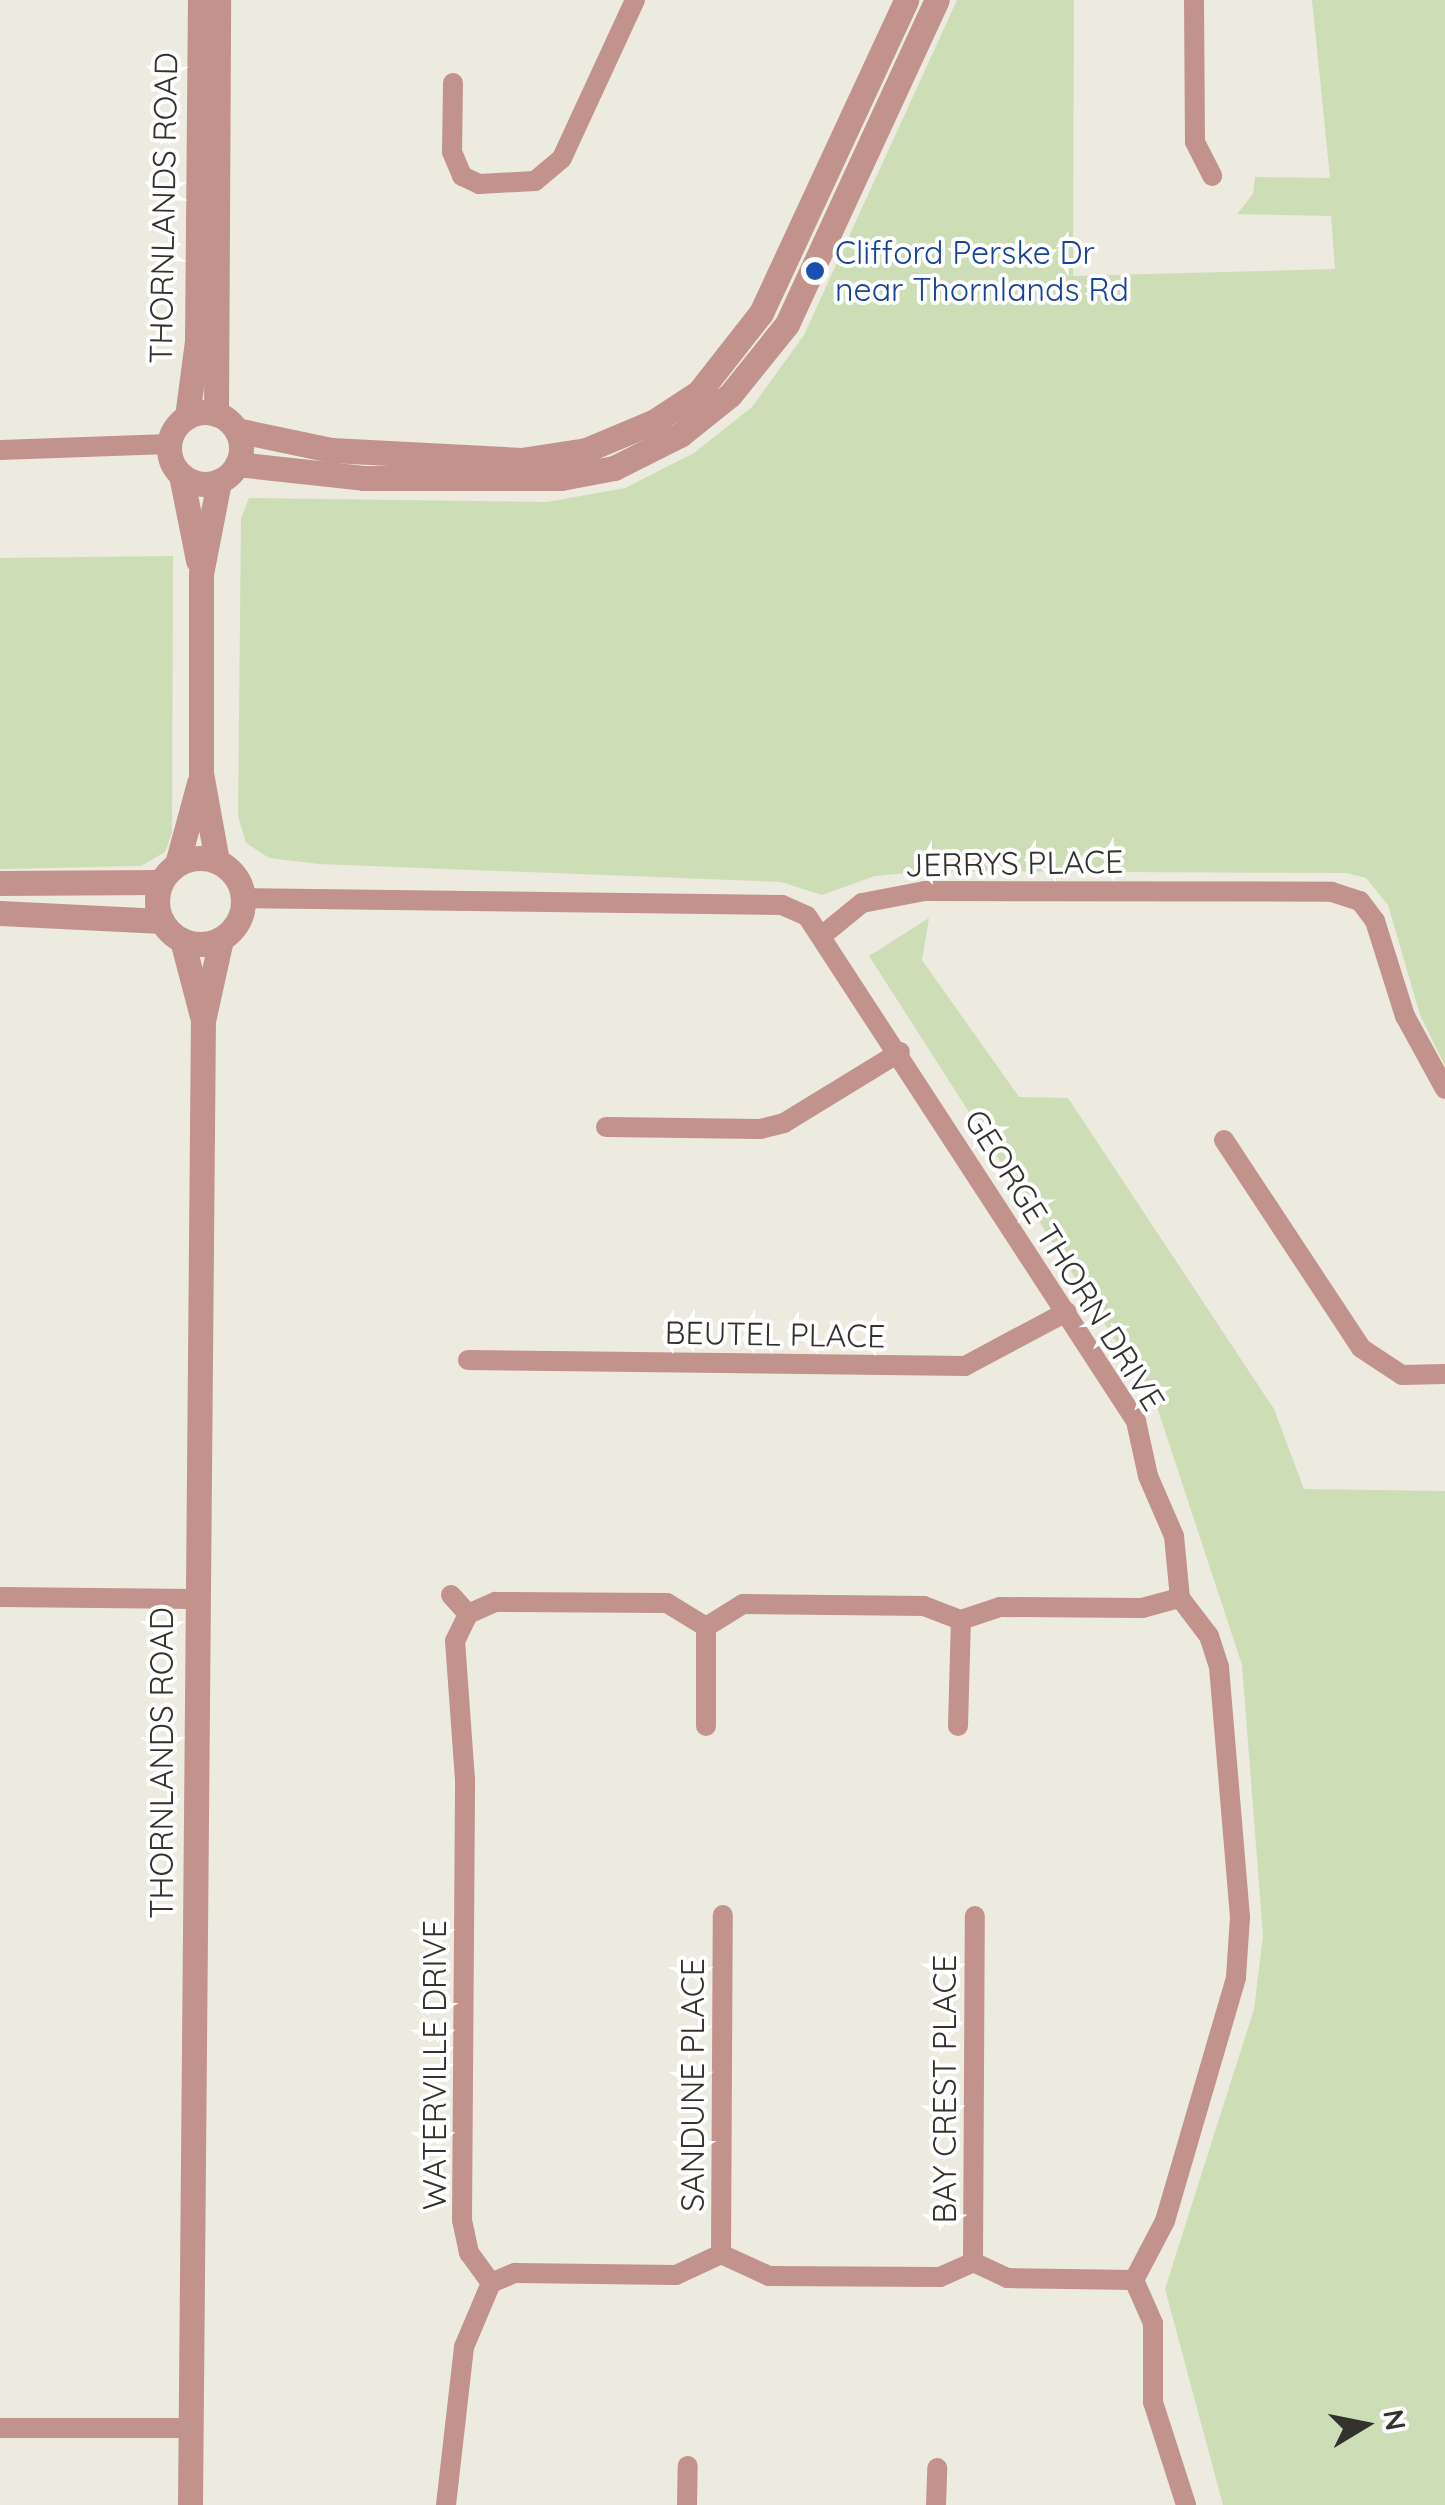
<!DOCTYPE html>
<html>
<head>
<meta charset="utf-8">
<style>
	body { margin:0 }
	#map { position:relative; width:1445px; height:2505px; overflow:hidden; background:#edeadf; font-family:Quicksand,sans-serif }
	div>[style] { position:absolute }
	.green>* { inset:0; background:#cddeb7 }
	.minor>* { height:20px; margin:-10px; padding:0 10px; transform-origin:10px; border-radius:10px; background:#c1938c }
	.tertiary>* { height:25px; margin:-12.5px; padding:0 12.5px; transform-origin:12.5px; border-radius:12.5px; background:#c1938c }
	.tertiary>.ring { margin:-12.5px; padding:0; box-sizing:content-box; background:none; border:25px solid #c1938c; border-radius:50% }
	.dots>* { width:28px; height:28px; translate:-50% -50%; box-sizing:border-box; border:5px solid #fff; border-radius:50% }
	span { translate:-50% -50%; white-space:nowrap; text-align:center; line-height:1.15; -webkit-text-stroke:8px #fff; paint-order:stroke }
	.street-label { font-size:32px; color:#33322e }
	.transit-label { font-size:32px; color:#164399 }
	.left { translate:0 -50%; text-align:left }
	.north { position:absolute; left:1315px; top:2375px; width:100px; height:100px; -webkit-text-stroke:8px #fff; paint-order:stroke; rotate:80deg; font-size:28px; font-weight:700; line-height:40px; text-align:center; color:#33322e }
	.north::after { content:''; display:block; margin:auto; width:35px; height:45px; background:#33322e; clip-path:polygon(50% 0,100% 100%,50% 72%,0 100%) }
</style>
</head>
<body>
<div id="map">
	<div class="green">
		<div style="clip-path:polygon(957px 0,1074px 0,1073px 276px,1335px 269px,1331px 216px,1237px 214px,1253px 194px,1255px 177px,1330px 178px,1312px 0,1445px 0,1445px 1066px,1420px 1015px,1388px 905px,1366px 878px,1346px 873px,928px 871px,875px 876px,822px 895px,781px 882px,319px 864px,269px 858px,246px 843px,238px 816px,241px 519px,249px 498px,547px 502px,625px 488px,694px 453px,752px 407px,804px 335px)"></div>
		<div style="clip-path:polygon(173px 556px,172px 833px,165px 852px,141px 866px,0 869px,0 558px)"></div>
		<div style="clip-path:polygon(929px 918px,922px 960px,1019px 1097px,1068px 1098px,1274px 1409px,1304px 1489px,1445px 1491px,1445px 2505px,1223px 2505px,1165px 2289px,1254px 2009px,1263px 1936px,1242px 1665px,1156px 1404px,869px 956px)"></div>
	</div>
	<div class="minor">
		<div style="left:1194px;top:0;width:142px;rotate:89.6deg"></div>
		<div style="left:1195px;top:142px;width:38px;rotate:63deg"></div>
		<div style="left:453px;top:83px;width:69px;rotate:90.8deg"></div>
		<div style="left:452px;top:152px;width:26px;rotate:67deg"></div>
		<div style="left:462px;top:176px;width:19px;rotate:25deg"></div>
		<div style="left:479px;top:184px;width:56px;rotate:-3.1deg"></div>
		<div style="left:535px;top:181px;width:35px;rotate:-40deg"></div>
		<div style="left:562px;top:158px;width:174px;rotate:-65.2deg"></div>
		<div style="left:0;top:450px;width:169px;rotate:-2deg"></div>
		<div style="left:243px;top:898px;width:539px;rotate:0.74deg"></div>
		<div style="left:782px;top:905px;width:27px;rotate:24deg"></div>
		<div style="left:807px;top:916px;width:603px;rotate:56.92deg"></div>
		<div style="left:1136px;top:1421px;width:56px;rotate:77.7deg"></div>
		<div style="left:1148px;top:1476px;width:65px;rotate:66.6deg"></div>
		<div style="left:1174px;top:1536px;width:62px;rotate:84.5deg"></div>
		<div style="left:1180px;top:1598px;width:48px;rotate:52.7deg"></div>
		<div style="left:1209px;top:1636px;width:33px;rotate:72deg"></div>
		<div style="left:1219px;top:1667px;width:251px;rotate:85.2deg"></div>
		<div style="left:1240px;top:1917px;width:61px;rotate:93.8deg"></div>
		<div style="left:1236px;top:1978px;width:253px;rotate:106.3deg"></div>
		<div style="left:1165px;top:2221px;width:67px;rotate:117.7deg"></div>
		<div style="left:1134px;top:2280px;width:47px;rotate:66.2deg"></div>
		<div style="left:1153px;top:2323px;width:79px;rotate:90deg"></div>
		<div style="left:1153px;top:2402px;width:108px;rotate:72.2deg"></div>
		<div style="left:824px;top:934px;width:49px;rotate:-39.2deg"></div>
		<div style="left:862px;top:903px;width:64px;rotate:-10.8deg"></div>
		<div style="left:925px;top:891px;width:407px;rotate:0.1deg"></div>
		<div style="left:1332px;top:892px;width:29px;rotate:18deg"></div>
		<div style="left:1360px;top:901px;width:25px;rotate:53deg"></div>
		<div style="left:1375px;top:921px;width:100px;rotate:72.5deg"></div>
		<div style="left:1405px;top:1016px;width:83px;rotate:61.3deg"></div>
		<div style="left:606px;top:1127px;width:154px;rotate:0.7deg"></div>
		<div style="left:760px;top:1129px;width:25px;rotate:-14deg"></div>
		<div style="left:784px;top:1123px;width:136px;rotate:-31.5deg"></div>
		<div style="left:1224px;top:1140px;width:249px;rotate:56.6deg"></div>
		<div style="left:1361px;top:1348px;width:49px;rotate:33.4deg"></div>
		<div style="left:1402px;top:1375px;width:43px;rotate:-1.3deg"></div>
		<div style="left:468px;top:1360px;width:497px;rotate:0.7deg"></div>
		<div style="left:965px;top:1366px;width:115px;rotate:-28.1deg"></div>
		<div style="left:451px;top:1595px;width:25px;rotate:48deg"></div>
		<div style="left:0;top:1597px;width:195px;rotate:0.6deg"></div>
		<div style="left:706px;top:1726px;width:99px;rotate:-90deg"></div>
		<div style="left:958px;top:1726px;width:106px;rotate:-88.4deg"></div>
		<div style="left:721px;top:2254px;width:339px;rotate:-89.7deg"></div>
		<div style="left:973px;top:2262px;width:346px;rotate:-89.7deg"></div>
		<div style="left:491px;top:2283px;width:26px;rotate:-23deg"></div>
		<div style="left:515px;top:2273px;width:161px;rotate:0.7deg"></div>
		<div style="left:676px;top:2275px;width:50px;rotate:-25deg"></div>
		<div style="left:721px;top:2254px;width:53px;rotate:24.6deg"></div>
		<div style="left:769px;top:2276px;width:171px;rotate:0.3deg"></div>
		<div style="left:940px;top:2277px;width:36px;rotate:-24deg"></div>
		<div style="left:973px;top:2262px;width:38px;rotate:25deg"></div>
		<div style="left:1007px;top:2278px;width:127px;rotate:0.9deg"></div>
		<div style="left:0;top:2428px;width:190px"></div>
		<div style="left:446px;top:2505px;width:159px;rotate:-83.5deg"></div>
		<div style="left:464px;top:2347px;width:69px;rotate:-67.1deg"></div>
		<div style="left:491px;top:2283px;width:37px;rotate:-126deg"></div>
		<div style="left:469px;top:2253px;width:34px;rotate:-102deg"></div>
		<div style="left:462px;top:2220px;width:440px;rotate:-89.6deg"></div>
		<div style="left:465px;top:1780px;width:139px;rotate:-94.1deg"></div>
		<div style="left:455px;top:1641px;width:30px;rotate:-64deg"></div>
		<div style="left:468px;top:1614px;width:30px;rotate:-24deg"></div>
		<div style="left:495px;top:1602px;width:172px;rotate:0.3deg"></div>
		<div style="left:667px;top:1603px;width:46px;rotate:31.6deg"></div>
		<div style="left:706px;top:1627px;width:44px;rotate:-31.9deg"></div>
		<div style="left:743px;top:1604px;width:181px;rotate:0.6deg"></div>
		<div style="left:924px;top:1606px;width:40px;rotate:21deg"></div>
		<div style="left:961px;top:1620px;width:41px;rotate:-18.4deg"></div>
		<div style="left:1000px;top:1607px;width:142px;rotate:0.4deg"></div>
		<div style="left:1142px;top:1608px;width:39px;rotate:-15deg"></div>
		<div style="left:687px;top:2505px;width:39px;rotate:-89deg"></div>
		<div style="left:936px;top:2505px;width:37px;rotate:-88deg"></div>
	</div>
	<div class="tertiary">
		<div class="ring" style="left:169px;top:412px;width:47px;height:47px"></div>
		<div style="left:216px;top:414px;width:414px;rotate:-89.7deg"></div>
		<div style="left:187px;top:417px;width:77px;rotate:-82.5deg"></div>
		<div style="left:197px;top:341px;width:341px;rotate:-89.5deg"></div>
		<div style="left:236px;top:430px;width:97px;rotate:11.9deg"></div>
		<div style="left:331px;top:450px;width:190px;rotate:3deg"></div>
		<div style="left:521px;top:460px;width:66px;rotate:-8.7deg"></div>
		<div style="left:586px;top:450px;width:75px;rotate:-22.8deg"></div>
		<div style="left:655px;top:421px;width:53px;rotate:-33.4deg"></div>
		<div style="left:699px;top:392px;width:100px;rotate:-51.9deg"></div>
		<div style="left:761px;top:313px;width:345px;rotate:-65.1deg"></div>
		<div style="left:237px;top:464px;width:127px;rotate:6.3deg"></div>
		<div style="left:363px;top:478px;width:198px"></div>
		<div style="left:561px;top:478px;width:54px;rotate:-10.7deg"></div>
		<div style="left:614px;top:468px;width:74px;rotate:-26.6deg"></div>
		<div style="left:680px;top:435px;width:64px;rotate:-38.7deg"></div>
		<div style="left:730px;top:395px;width:91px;rotate:-51.2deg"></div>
		<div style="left:787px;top:324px;width:357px;rotate:-65.2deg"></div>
		<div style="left:181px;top:475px;width:87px;rotate:78.7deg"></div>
		<div class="ring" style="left:157px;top:858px;width:61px;height:61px"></div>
		<div style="left:217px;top:861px;width:89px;rotate:-100.3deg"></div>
		<div style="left:201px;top:773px;width:199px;rotate:-90deg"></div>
		<div style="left:201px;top:574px;width:95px;rotate:-79deg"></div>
		<div style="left:177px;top:864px;width:84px;rotate:-74.8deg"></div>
		<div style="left:0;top:883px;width:161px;rotate:-0.4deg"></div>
		<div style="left:0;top:913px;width:162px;rotate:2.8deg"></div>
		<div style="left:182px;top:940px;width:79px;rotate:75.3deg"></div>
		<div style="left:190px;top:2505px;width:1484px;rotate:-89.5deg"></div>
		<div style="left:203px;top:1021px;width:84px;rotate:-77.6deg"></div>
	</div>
	<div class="dots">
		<div style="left:815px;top:271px;background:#1a4fb4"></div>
	</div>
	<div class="street-label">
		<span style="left:163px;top:208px;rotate:-89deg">THORNLANDS ROAD</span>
		<span style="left:1014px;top:863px;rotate:-1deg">JERRYS PLACE</span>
		<span style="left:1065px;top:1260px;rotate:58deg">GEORGE THORN DRIVE</span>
		<span style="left:775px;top:1334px;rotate:1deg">BEUTEL PLACE</span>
		<span style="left:161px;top:1763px;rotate:-90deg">THORNLANDS ROAD</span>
		<span style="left:434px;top:2065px;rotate:-90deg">WATERVILLE DRIVE</span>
		<span style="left:692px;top:2085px;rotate:-90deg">SANDUNE PLACE</span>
		<span style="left:944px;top:2089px;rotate:-90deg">BAY CREST PLACE</span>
	</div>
	<div class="transit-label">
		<span class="left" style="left:835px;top:271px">Clifford Perske Dr<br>near Thornlands Rd</span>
	</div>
	<div class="north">N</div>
</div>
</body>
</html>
